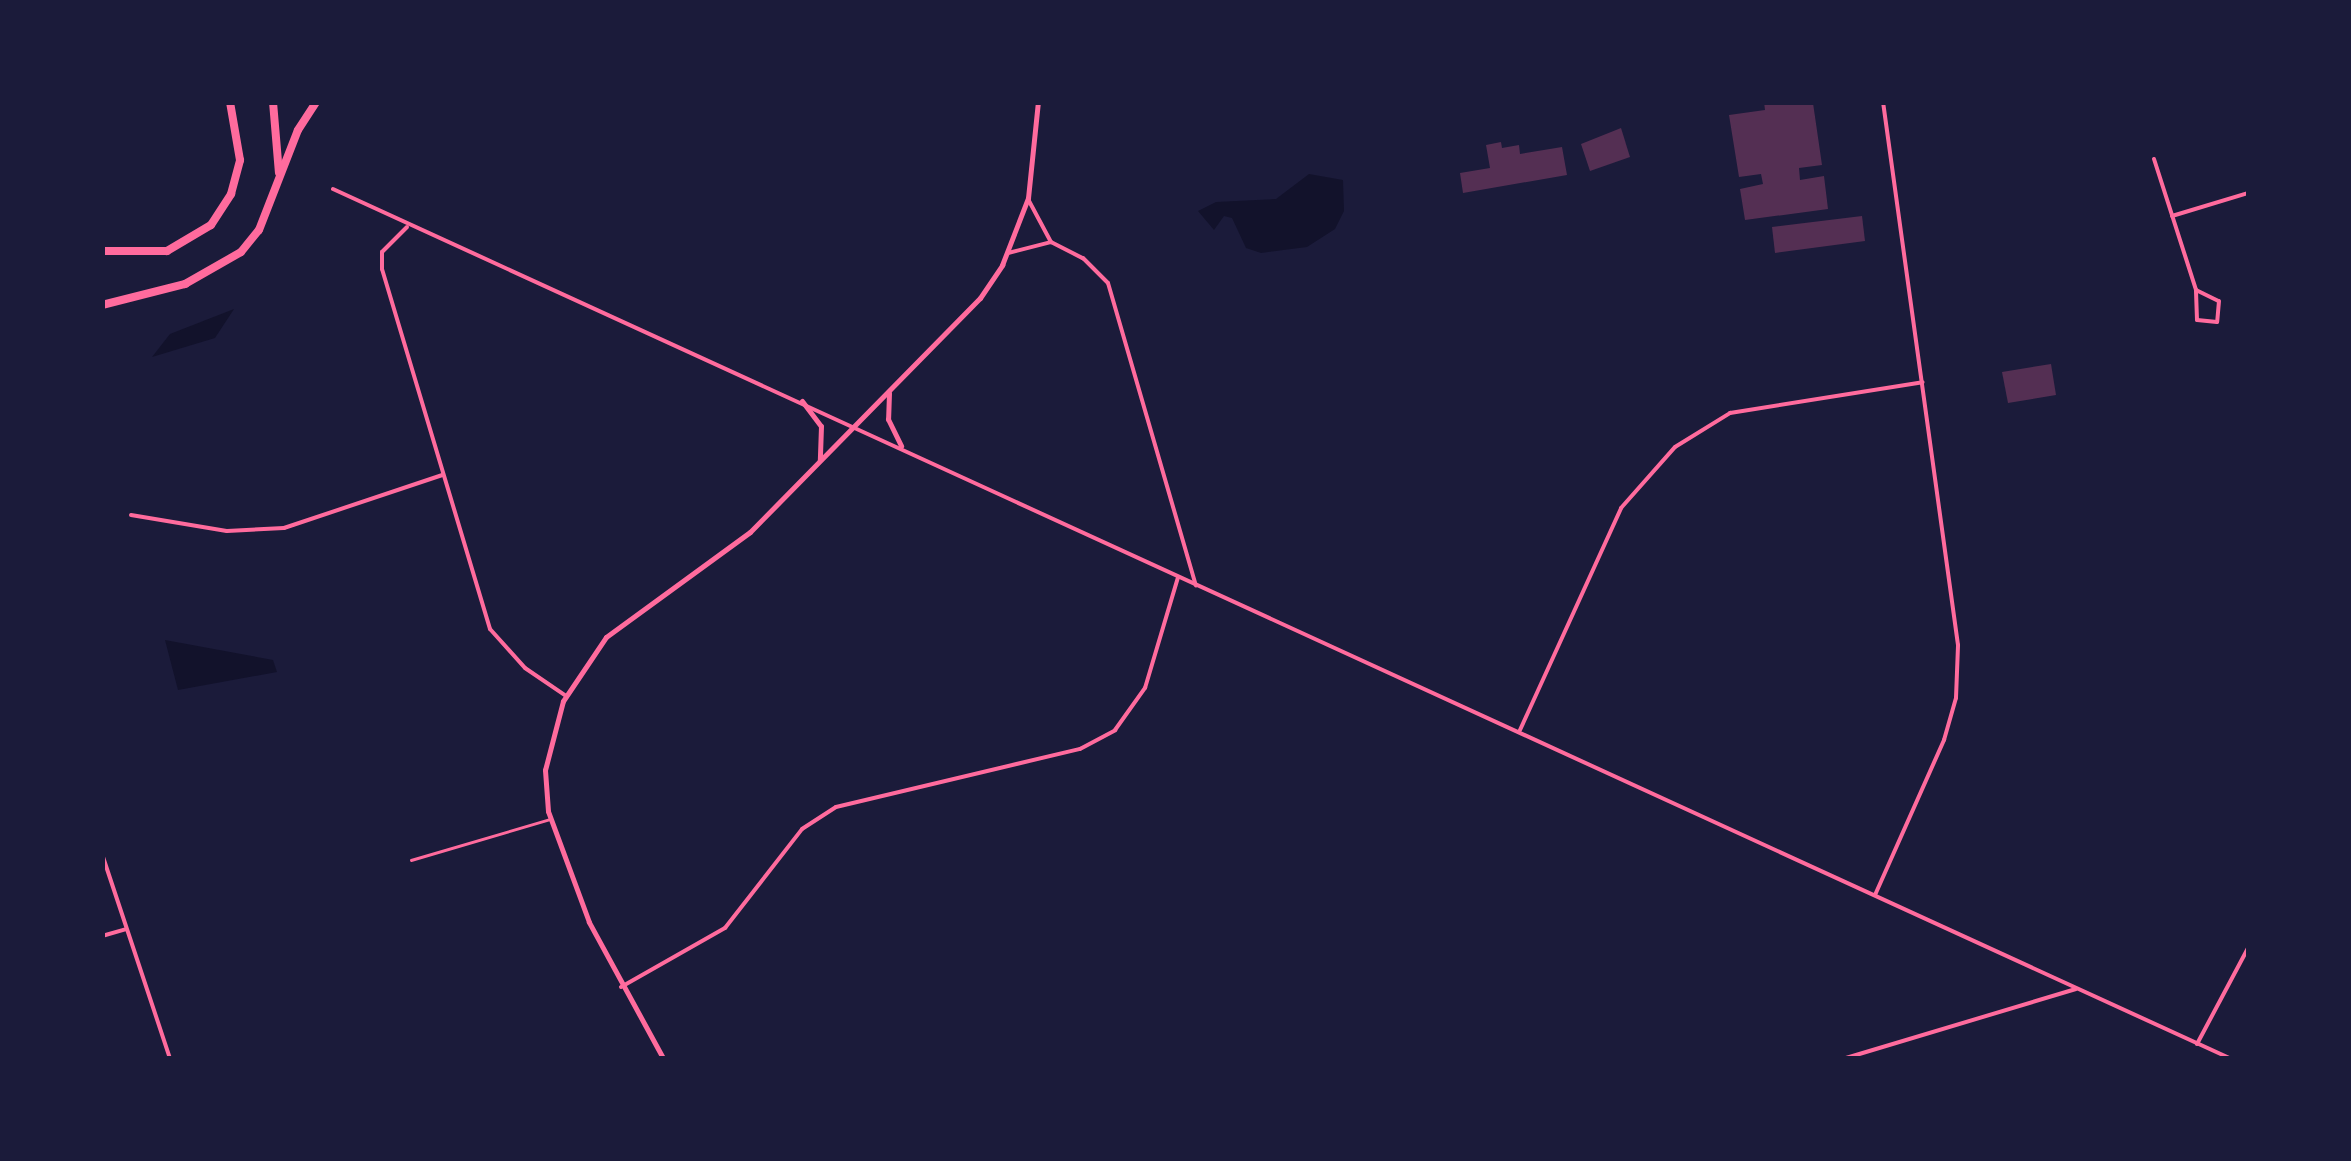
<!DOCTYPE html>
<html>
<head>
<meta charset="utf-8">
<style>
	body { margin:0 }
	#map { position:relative; width:2351px; height:1161px; overflow:hidden; background:#1b1b3a; font-family:Rubik,sans-serif }
	div>[style] { position:absolute }
	.water>* { inset:0; background:#12122b }
	.building>* { inset:0; background:#542f53 }
	.service>* { height:2.5px; margin:-1.25px; padding:0 1.25px; transform-origin:1.25px; border-radius:1.25px; background:#ff6b9d }
	.minor>* { height:4px; margin:-2px; padding:0 2px; transform-origin:2px; border-radius:2px; background:#ff6b9d }
	.secondary>* { height:5px; margin:-2.5px; padding:0 2.5px; transform-origin:2.5px; border-radius:2.5px; background:#ff6b9d }
	.motorway>* { height:8px; margin:-4px; padding:0 4px; transform-origin:4px; border-radius:4px; background:#ff6b9d }
	span { translate:-50% -50%; white-space:nowrap; text-align:center; line-height:1.15; -webkit-text-stroke:8px #1b1b3a; paint-order:stroke }
	.frame { position:absolute; inset:0; border:105px solid #1b1b3a; pointer-events:none }
</style>
</head>
<body>
<div id="map">
	<div class="water">
		<div style="clip-path:polygon(1309px 174px,1343px 180px,1344px 211px,1335px 229px,1307px 247px,1261px 253px,1246px 248px,1232px 218px,1224px 216px,1214px 230px,1198px 211px,1216px 202px,1276px 199px)"></div>
		<div style="clip-path:polygon(234px 309px,215px 338px,152px 357px,170px 334px)"></div>
		<div style="clip-path:polygon(165px 640px,273px 660px,277px 672px,178px 690px)"></div>
	</div>
	<div class="building">
		<div style="clip-path:polygon(1764px 102px,1813px 103px,1822px 165px,1799px 168px,1800px 180px,1824px 176px,1828px 209px,1745px 220px,1740px 189px,1763px 184px,1761px 174px,1739px 177px,1729px 115px,1765px 110px)"></div>
		<div style="clip-path:polygon(1621px 128px,1630px 157px,1590px 171px,1581px 144px)"></div>
		<div style="clip-path:polygon(1501px 142px,1502px 148px,1519px 145px,1520px 154px,1562px 147px,1567px 175px,1463px 193px,1460px 173px,1490px 168px,1486px 145px)"></div>
		<div style="clip-path:polygon(1862px 216px,1865px 241px,1775px 253px,1772px 227px)"></div>
		<div style="clip-path:polygon(2051px 364px,2056px 395px,2008px 403px,2002px 372px)"></div>
	</div>
	<div class="service">
		<div style="left:411px;top:860px;width:145px;rotate:-16.4deg"></div>
	</div>
	<div class="minor">
		<div style="left:2154px;top:159px;width:138px;rotate:72.2deg"></div>
		<div style="left:333px;top:189px;width:2086px;rotate:24.62deg"></div>
		<div style="left:1028px;top:199px;width:49px;rotate:61.9deg"></div>
		<div style="left:1051px;top:242px;width:36px;rotate:27deg"></div>
		<div style="left:1083px;top:258px;width:35px;rotate:45deg"></div>
		<div style="left:1108px;top:283px;width:315px;rotate:73.8deg"></div>
		<div style="left:2172px;top:216px;width:79px;rotate:-16.8deg"></div>
		<div style="left:407px;top:227px;width:35px;rotate:135deg"></div>
		<div style="left:382px;top:252px;width:17px;rotate:90deg"></div>
		<div style="left:382px;top:269px;width:376px;rotate:73.3deg"></div>
		<div style="left:490px;top:629px;width:52px;rotate:48.1deg"></div>
		<div style="left:525px;top:668px;width:50px;rotate:34.3deg"></div>
		<div style="left:1008px;top:253px;width:44px;rotate:-14.3deg"></div>
		<div style="left:2196px;top:290px;width:25px;rotate:26deg"></div>
		<div style="left:2219px;top:301px;width:21px;rotate:95deg"></div>
		<div style="left:2217px;top:322px;width:20px;rotate:-174deg"></div>
		<div style="left:2197px;top:320px;width:30px;rotate:-92deg"></div>
		<div style="left:131px;top:515px;width:97px;rotate:9.5deg"></div>
		<div style="left:227px;top:531px;width:57px;rotate:-3deg"></div>
		<div style="left:284px;top:528px;width:167px;rotate:-18.5deg"></div>
		<div style="left:1520px;top:730px;width:244px;rotate:-65.5deg"></div>
		<div style="left:1621px;top:508px;width:81px;rotate:-48.5deg"></div>
		<div style="left:1675px;top:447px;width:65px;rotate:-31.7deg"></div>
		<div style="left:1730px;top:413px;width:195px;rotate:-9.1deg"></div>
		<div style="left:102px;top:854px;width:215px;rotate:71.6deg"></div>
		<div style="left:1875px;top:895px;width:170px;rotate:-66deg"></div>
		<div style="left:1944px;top:740px;width:44px;rotate:-74.1deg"></div>
		<div style="left:1956px;top:698px;width:53px;rotate:-87.8deg"></div>
		<div style="left:1958px;top:645px;width:548px;rotate:-97.86deg"></div>
		<div style="left:102px;top:936px;width:25px;rotate:-16deg"></div>
		<div style="left:621px;top:987px;width:120px;rotate:-29.6deg"></div>
		<div style="left:725px;top:928px;width:125px;rotate:-52.1deg"></div>
		<div style="left:802px;top:829px;width:40px;rotate:-32.9deg"></div>
		<div style="left:836px;top:807px;width:251px;rotate:-13.4deg"></div>
		<div style="left:1080px;top:749px;width:40px;rotate:-28deg"></div>
		<div style="left:1115px;top:730px;width:52px;rotate:-54.5deg"></div>
		<div style="left:1145px;top:688px;width:116px;rotate:-73.4deg"></div>
		<div style="left:2197px;top:1044px;width:109px;rotate:-62deg"></div>
		<div style="left:1846px;top:1058px;width:240px;rotate:-16.7deg"></div>
	</div>
	<div class="secondary">
		<div style="left:889px;top:393px;width:26px;rotate:92deg"></div>
		<div style="left:888px;top:419px;width:30px;rotate:64deg"></div>
		<div style="left:802px;top:401px;width:31px;rotate:53deg"></div>
		<div style="left:821px;top:426px;width:34px;rotate:92deg"></div>
		<div style="left:663px;top:1058px;width:155px;rotate:-118.6deg"></div>
		<div style="left:589px;top:922px;width:118px;rotate:-110.3deg"></div>
		<div style="left:548px;top:811px;width:41px;rotate:-94.2deg"></div>
		<div style="left:545px;top:770px;width:71px;rotate:-75.4deg"></div>
		<div style="left:563px;top:701px;width:77px;rotate:-56.1deg"></div>
		<div style="left:606px;top:637px;width:178px;rotate:-36.1deg"></div>
		<div style="left:750px;top:532px;width:328px;rotate:-45.5deg"></div>
		<div style="left:980px;top:298px;width:40px;rotate:-56deg"></div>
		<div style="left:1002px;top:265px;width:72px;rotate:-68.8deg"></div>
		<div style="left:1028px;top:198px;width:97px;rotate:-84.1deg"></div>
	</div>
	<div class="motorway">
		<div style="left:273px;top:102px;width:71px;rotate:85.2deg"></div>
		<div style="left:102px;top:251px;width:65px"></div>
		<div style="left:167px;top:251px;width:51px;rotate:-30.6deg"></div>
		<div style="left:211px;top:225px;width:37px;rotate:-57deg"></div>
		<div style="left:231px;top:194px;width:35px;rotate:-75deg"></div>
		<div style="left:240px;top:160px;width:59px;rotate:-99.8deg"></div>
		<div style="left:102px;top:305px;width:86px;rotate:-14.2deg"></div>
		<div style="left:185px;top:284px;width:64px;rotate:-29.7deg"></div>
		<div style="left:241px;top:252px;width:28px;rotate:-51deg"></div>
		<div style="left:259px;top:230px;width:107px;rotate:-68.7deg"></div>
		<div style="left:298px;top:130px;width:33px;rotate:-57deg"></div>
	</div>
	<div class="frame"></div>
</div>
</body>
</html>
